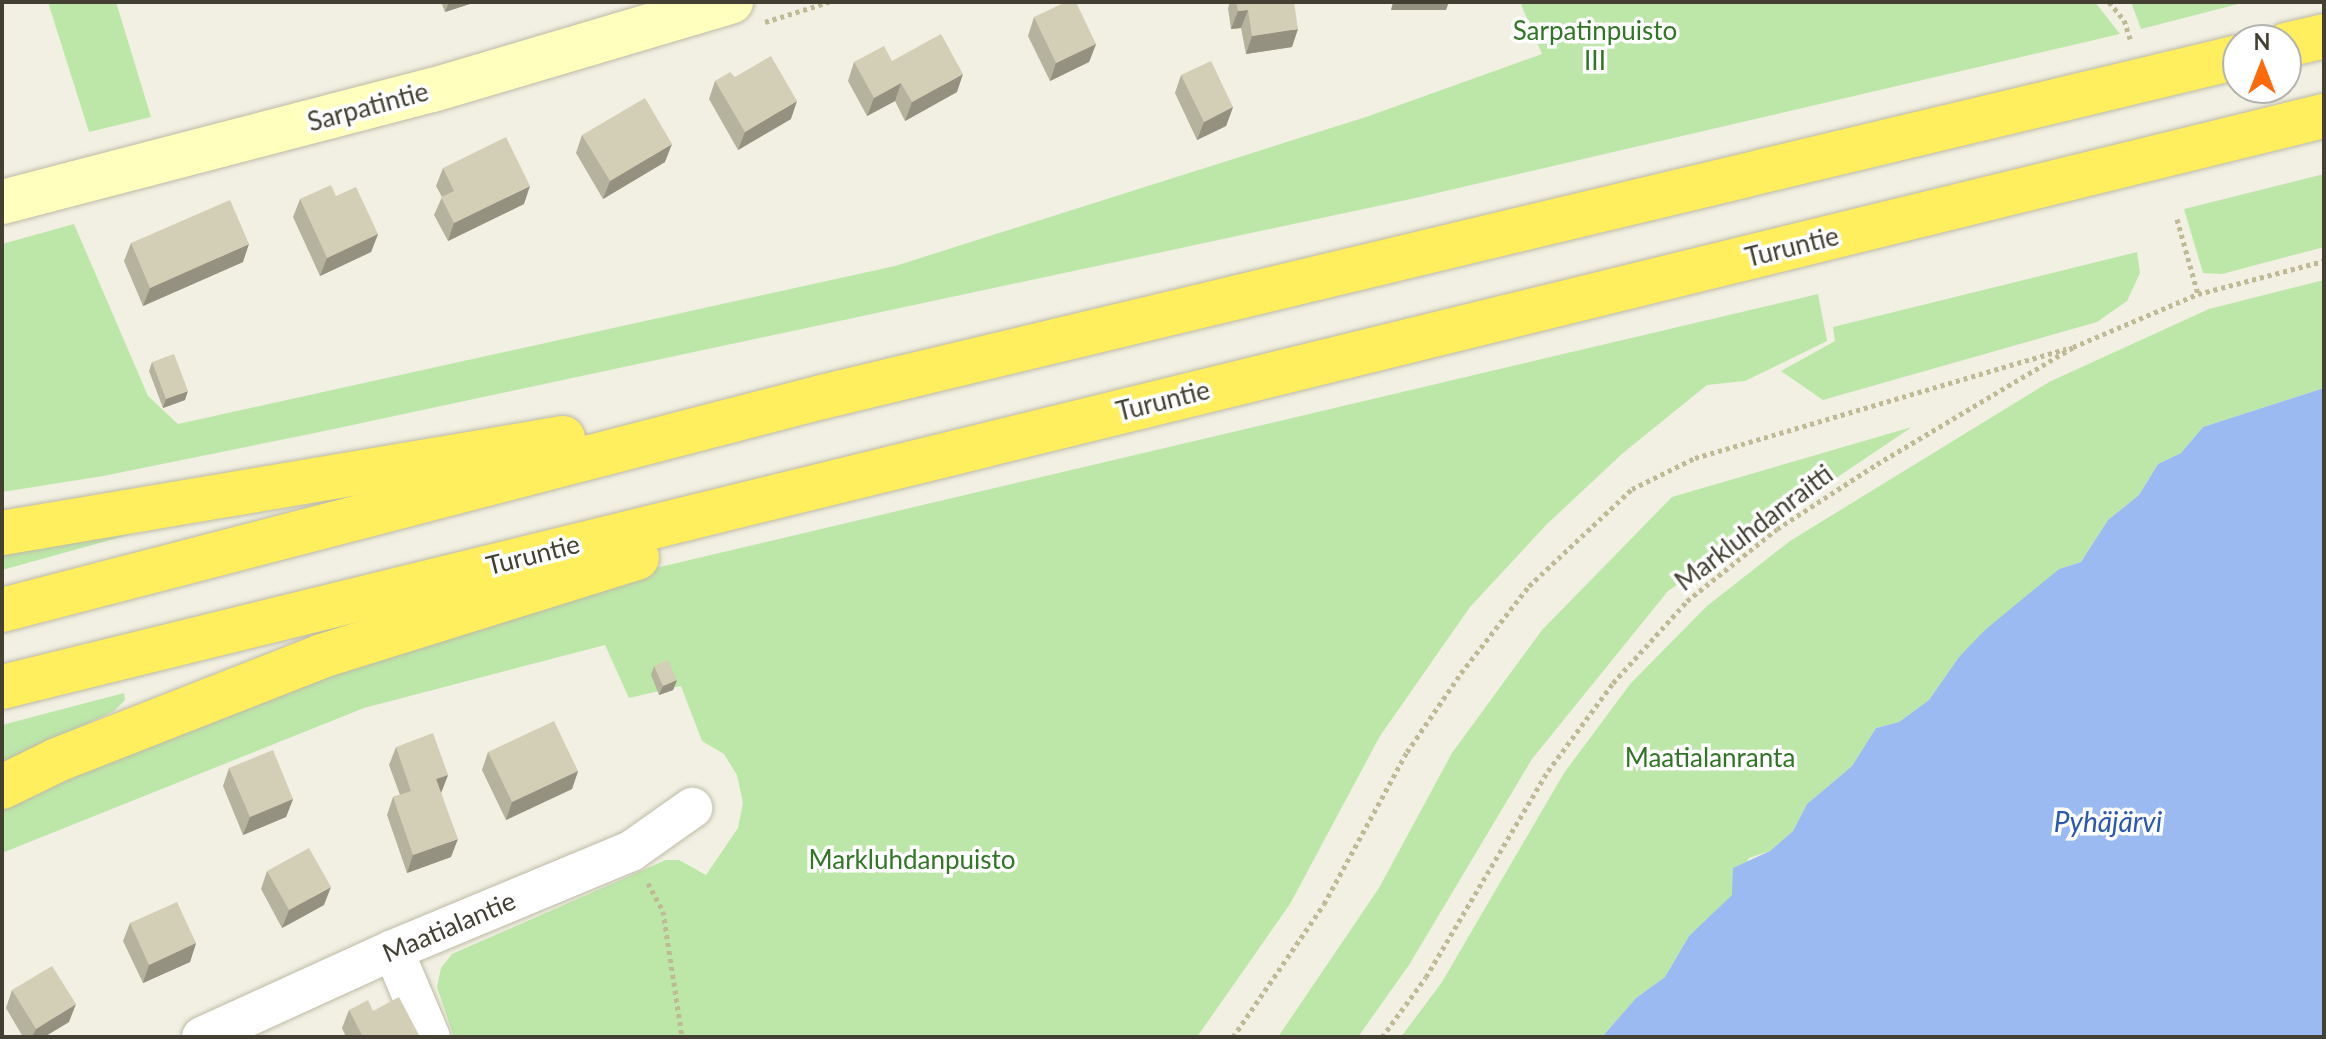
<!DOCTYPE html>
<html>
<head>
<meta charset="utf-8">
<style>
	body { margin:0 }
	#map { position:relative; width:2326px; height:1039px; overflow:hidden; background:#f1f0e2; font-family:Lato,sans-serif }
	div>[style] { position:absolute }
	.green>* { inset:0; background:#bde7a9 }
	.water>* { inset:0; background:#9bbaf1 }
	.path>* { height:5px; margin-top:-2.5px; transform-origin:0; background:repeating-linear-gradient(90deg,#bfba96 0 4px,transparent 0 8px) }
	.roads { filter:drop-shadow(0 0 2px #bdbaa5) drop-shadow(0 0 2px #bdbaa5) }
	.minor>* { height:40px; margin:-20px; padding:0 20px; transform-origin:20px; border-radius:20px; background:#fff }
	.secondary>* { height:44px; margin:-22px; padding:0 22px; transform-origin:22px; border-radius:22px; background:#ffffbe }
	.motorway>* { height:44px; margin:-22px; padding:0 22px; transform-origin:22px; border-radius:22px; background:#ffef5f }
	.wall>* { inset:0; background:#b5b29d }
	.shaded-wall>* { inset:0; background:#949180 }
	.building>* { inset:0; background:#d3cfb7 }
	span { translate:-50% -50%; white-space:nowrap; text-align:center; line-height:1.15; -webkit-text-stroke:7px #fff; paint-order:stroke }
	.park-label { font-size:26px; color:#317526 }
	.street-label { font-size:26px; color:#434033 }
	.water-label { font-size:28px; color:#2b58af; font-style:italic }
	.frame { position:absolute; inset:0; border:4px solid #434033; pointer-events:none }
	.north { position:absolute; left:2222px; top:24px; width:80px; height:80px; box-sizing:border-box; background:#fff; border:2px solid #b4b3ad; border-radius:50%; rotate:0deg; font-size:22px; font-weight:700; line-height:32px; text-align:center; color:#434033 }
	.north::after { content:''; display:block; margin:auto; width:28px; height:36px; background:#fe690c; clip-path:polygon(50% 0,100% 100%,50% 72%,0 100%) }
</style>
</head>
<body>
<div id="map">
	<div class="green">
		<div style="clip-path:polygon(48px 2px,116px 2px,151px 117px,89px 132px)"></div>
		<div style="clip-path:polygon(1520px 2px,2095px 2px,2120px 34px,1420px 197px,315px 433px,103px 476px,2px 492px,2px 244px,74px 224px,148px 396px,178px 424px,895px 266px,1366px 117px,1542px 54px)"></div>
		<div style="clip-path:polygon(2131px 2px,2246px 2px,2141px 29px)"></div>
		<div style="clip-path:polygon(2324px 174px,2324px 247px,2222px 274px,2203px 273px,2184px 209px)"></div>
		<div style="clip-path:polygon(2137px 252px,2140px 273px,2127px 301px,2097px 322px,1823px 400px,1781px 371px,1835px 341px,1833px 327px)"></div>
		<div style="clip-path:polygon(2324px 280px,2324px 388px,2203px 427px,2181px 453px,2158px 464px,2139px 495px,2108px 520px,2081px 562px,2059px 569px,1959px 657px,1929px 700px,1899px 722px,1876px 728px,1852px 766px,1807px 804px,1793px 831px,1770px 851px,1749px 858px,1733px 895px,1689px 936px,1665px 977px,1636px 998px,1602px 1037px,1401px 1037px,1442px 982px,1564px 773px,1631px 683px,1707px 606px,1790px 541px,2049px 382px,2209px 309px)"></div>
		<div style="clip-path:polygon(1818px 294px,1827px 341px,1745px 381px,1707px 385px,1623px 453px,1547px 524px,1470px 607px,1380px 736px,1290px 904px,1197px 1037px,454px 1037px,437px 987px,441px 968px,452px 954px,666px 860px,679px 860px,706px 875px,738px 828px,743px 803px,737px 775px,724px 754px,702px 741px,681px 686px,629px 698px,605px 645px,364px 708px,2px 853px,2px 804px,225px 712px,613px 578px)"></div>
		<div style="clip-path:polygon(1912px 427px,1668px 591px,1532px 759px,1409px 965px,1358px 1037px,1278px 1037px,1379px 888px,1452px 753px,1542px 630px,1672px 497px)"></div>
		<div style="clip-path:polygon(132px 534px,2px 570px,2px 553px)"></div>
		<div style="clip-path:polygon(124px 693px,125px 700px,114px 711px,2px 763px,2px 725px)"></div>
	</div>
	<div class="water">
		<div style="clip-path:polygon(2324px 388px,2324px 1037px,1602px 1037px,1636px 998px,1665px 977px,1689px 936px,1732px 895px,1733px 868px,1770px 851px,1793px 831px,1807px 804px,1852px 766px,1876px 728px,1899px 722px,1929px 700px,1959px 657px,1985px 630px,2059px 569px,2081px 562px,2108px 520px,2139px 495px,2158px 464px,2181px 453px,2203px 427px)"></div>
	</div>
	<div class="path">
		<div style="left:2109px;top:2px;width:23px;rotate:50deg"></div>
		<div style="left:2124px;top:20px;width:20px;rotate:72deg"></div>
		<div style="left:765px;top:22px;width:67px;rotate:-17.4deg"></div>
		<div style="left:2177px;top:219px;width:78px;rotate:74.4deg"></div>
		<div style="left:648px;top:883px;width:32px;rotate:62deg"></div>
		<div style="left:663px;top:911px;width:127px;rotate:81.4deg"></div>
		<div style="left:1233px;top:1037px;width:161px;rotate:-55.6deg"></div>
		<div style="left:1324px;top:904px;width:173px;rotate:-61.4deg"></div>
		<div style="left:1407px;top:752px;width:96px;rotate:-55.6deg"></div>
		<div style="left:1461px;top:673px;width:110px;rotate:-52deg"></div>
		<div style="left:1529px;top:586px;width:141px;rotate:-43.3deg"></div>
		<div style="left:1632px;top:489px;width:70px;rotate:-26.2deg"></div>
		<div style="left:1695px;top:458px;width:387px;rotate:-16.4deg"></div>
		<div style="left:1382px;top:1037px;width:74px;rotate:-53.7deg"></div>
		<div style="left:1426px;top:977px;width:239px;rotate:-59.4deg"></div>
		<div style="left:1548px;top:771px;width:109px;rotate:-53.5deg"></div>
		<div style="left:1613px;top:683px;width:110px;rotate:-47.9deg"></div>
		<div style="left:1687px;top:601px;width:115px;rotate:-38.7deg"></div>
		<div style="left:1777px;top:529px;width:119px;rotate:-33deg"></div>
		<div style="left:1877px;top:464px;width:228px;rotate:-30.8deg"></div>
		<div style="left:2073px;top:347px;width:136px;rotate:-23deg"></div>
		<div style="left:2198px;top:294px;width:130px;rotate:-14.7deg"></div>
	</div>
	<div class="roads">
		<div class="minor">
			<div style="left:393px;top:950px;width:95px;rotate:67deg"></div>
			<div style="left:202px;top:1037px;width:210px;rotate:-24.5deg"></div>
			<div style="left:393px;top:950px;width:258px;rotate:-22.6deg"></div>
			<div style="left:631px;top:851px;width:75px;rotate:-35.2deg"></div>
		</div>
		<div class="secondary">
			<div style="left:2px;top:202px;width:445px;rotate:-14.6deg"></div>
			<div style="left:433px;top:90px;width:311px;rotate:-16.5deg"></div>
		</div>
		<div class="motorway">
			<div style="left:2286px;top:45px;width:39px;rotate:-13deg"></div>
			<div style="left:2px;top:533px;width:569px;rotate:-9.61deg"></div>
			<div style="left:2px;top:610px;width:847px;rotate:-14.56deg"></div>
			<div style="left:822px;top:397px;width:1456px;rotate:-13.5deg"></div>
			<div style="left:2px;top:687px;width:2391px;rotate:-13.82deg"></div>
			<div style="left:2px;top:787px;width:61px;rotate:-26.1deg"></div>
			<div style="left:57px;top:760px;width:285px;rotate:-21.4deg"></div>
			<div style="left:322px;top:656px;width:330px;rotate:-17.3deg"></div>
		</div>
	</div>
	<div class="wall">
		<div style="clip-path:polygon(441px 2px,476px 2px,445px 12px)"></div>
		<div style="clip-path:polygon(1230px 2px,1294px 2px,1292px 47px,1246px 54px,1241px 28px,1231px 29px,1228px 8px)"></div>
		<div style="clip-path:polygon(1034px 17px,1096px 44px,1089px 62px,1050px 81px,1028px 36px)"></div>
		<div style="clip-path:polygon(892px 61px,957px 92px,905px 121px,895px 101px,867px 116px,848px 81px,854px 62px)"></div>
		<div style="clip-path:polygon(1181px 75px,1233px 107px,1226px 126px,1197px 140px,1175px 93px)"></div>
		<div style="clip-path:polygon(735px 77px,791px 119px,738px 150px,709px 99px,715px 81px)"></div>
		<div style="clip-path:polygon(582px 135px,665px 162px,603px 199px,576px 153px)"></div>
		<div style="clip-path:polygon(443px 168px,524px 204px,448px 241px,434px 215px,442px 197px,436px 186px)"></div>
		<div style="clip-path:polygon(336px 196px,378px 234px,371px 252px,320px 276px,293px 217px,300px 199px)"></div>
		<div style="clip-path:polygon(131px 243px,243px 262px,143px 306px,124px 261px)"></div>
		<div style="clip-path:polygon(152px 362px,185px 400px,163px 408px,149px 371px)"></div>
		<div style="clip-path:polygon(654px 666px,677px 680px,673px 690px,659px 695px,651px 675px)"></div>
		<div style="clip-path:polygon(396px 747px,448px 775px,441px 793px,451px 857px,407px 873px,387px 815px,393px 797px,400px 795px,389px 765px)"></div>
		<div style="clip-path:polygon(488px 752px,578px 771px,572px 789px,506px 820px,482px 770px)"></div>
		<div style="clip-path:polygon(229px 768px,293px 799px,286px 817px,243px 835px,223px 786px)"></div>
		<div style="clip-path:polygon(267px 871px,324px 905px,282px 928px,261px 889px)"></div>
		<div style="clip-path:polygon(130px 923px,196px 943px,190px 962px,143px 983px,123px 941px)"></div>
		<div style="clip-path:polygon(12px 990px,69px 1022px,44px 1037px,23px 1037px,6px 1008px)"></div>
		<div style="clip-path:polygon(349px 1010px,373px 1011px,418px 1037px,346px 1037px,342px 1028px)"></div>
	</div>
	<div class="shaded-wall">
		<div style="clip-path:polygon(449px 2px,476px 2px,445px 12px)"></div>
		<div style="clip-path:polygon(1393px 2px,1449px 2px,1446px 10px,1391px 10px)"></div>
		<div style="clip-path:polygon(1248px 10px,1241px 28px,1231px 29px,1238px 11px)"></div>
		<div style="clip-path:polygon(1298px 29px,1292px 47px,1246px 54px,1252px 36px)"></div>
		<div style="clip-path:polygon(1096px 44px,1089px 62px,1050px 81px,1056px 63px)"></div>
		<div style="clip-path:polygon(963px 74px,957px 92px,905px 121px,912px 102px)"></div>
		<div style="clip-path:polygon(901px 83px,895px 101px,867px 116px,874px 98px)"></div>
		<div style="clip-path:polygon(797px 101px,791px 119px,738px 150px,745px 132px)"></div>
		<div style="clip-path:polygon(1233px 107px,1226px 126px,1197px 140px,1204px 122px)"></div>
		<div style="clip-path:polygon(672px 144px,665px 162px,603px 199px,610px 181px)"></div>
		<div style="clip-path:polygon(530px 186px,524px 204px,448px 241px,454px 223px)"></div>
		<div style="clip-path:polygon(378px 234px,371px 252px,320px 276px,327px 258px)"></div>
		<div style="clip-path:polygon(249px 244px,243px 262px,143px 306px,150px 288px)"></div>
		<div style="clip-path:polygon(188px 391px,185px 400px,163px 408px,166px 399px)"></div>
		<div style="clip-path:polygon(677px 680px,673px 690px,659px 695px,663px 686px)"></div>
		<div style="clip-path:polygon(578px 771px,572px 789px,506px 820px,512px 802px)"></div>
		<div style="clip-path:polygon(448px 775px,441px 793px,436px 779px)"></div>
		<div style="clip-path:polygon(293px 799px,286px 817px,243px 835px,250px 817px)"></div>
		<div style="clip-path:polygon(458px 839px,451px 857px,407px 873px,413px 855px)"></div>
		<div style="clip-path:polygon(331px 887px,324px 905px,282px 928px,289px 910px)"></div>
		<div style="clip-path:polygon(196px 943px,190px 962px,143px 983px,149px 965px)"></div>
		<div style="clip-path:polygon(76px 1004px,69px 1022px,44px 1037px,32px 1037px,36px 1029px)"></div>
	</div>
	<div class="building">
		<div style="clip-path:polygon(1066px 2px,1076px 2px,1096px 44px,1056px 63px,1034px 17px)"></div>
		<div style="clip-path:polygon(1236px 2px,1294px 2px,1298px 29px,1252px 36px,1248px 10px,1238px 11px)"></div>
		<div style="clip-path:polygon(941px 34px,963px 74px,912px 102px,901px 83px,874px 98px,854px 62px,884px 46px,892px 61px)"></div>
		<div style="clip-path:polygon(771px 56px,797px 101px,745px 132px,715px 81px,730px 72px,735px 77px)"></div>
		<div style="clip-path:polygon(1211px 61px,1233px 107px,1204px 122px,1181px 75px)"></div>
		<div style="clip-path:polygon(645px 98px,672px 144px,610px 181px,582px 135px)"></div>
		<div style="clip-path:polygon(506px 137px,530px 186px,454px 223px,441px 197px,454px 191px,443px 168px)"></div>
		<div style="clip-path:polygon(331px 185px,336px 196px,356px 187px,378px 234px,327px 258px,300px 199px)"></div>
		<div style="clip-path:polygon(230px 200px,249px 244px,150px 288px,131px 243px)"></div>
		<div style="clip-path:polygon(174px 354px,188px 391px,166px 399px,152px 362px)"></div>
		<div style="clip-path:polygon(668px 660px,677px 680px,663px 686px,654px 666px)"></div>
		<div style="clip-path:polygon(554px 721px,578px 771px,512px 802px,488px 752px)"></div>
		<div style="clip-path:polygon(433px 733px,448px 775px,436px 779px,458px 839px,413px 855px,393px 797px,411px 791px,396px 747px)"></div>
		<div style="clip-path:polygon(273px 750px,293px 799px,250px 817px,229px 768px)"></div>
		<div style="clip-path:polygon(309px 848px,331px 887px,289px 910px,267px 871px)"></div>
		<div style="clip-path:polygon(177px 902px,196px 943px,149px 965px,130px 923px)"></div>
		<div style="clip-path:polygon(52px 966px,76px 1004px,36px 1029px,12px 990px)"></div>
		<div style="clip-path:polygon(399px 997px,419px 1035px,415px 1037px,363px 1037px,349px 1010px,368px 1000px,373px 1011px)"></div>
	</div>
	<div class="park-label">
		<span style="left:1595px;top:46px">Sarpatinpuisto<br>III</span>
		<span style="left:1710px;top:758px">Maatialanranta</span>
		<span style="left:912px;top:860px">Markluhdanpuisto</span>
	</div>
	<div class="street-label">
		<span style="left:368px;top:107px;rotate:-15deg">Sarpatintie</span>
		<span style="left:1792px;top:247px;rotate:-14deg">Turuntie</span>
		<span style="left:1163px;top:401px;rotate:-14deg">Turuntie</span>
		<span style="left:1754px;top:528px;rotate:-37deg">Markluhdanraitti</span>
		<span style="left:533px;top:555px;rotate:-14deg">Turuntie</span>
		<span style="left:449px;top:927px;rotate:-23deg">Maatialantie</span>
	</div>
	<div class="water-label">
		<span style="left:2108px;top:821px">Pyhäjärvi</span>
	</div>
	<div class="frame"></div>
	<div class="north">N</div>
</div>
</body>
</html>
